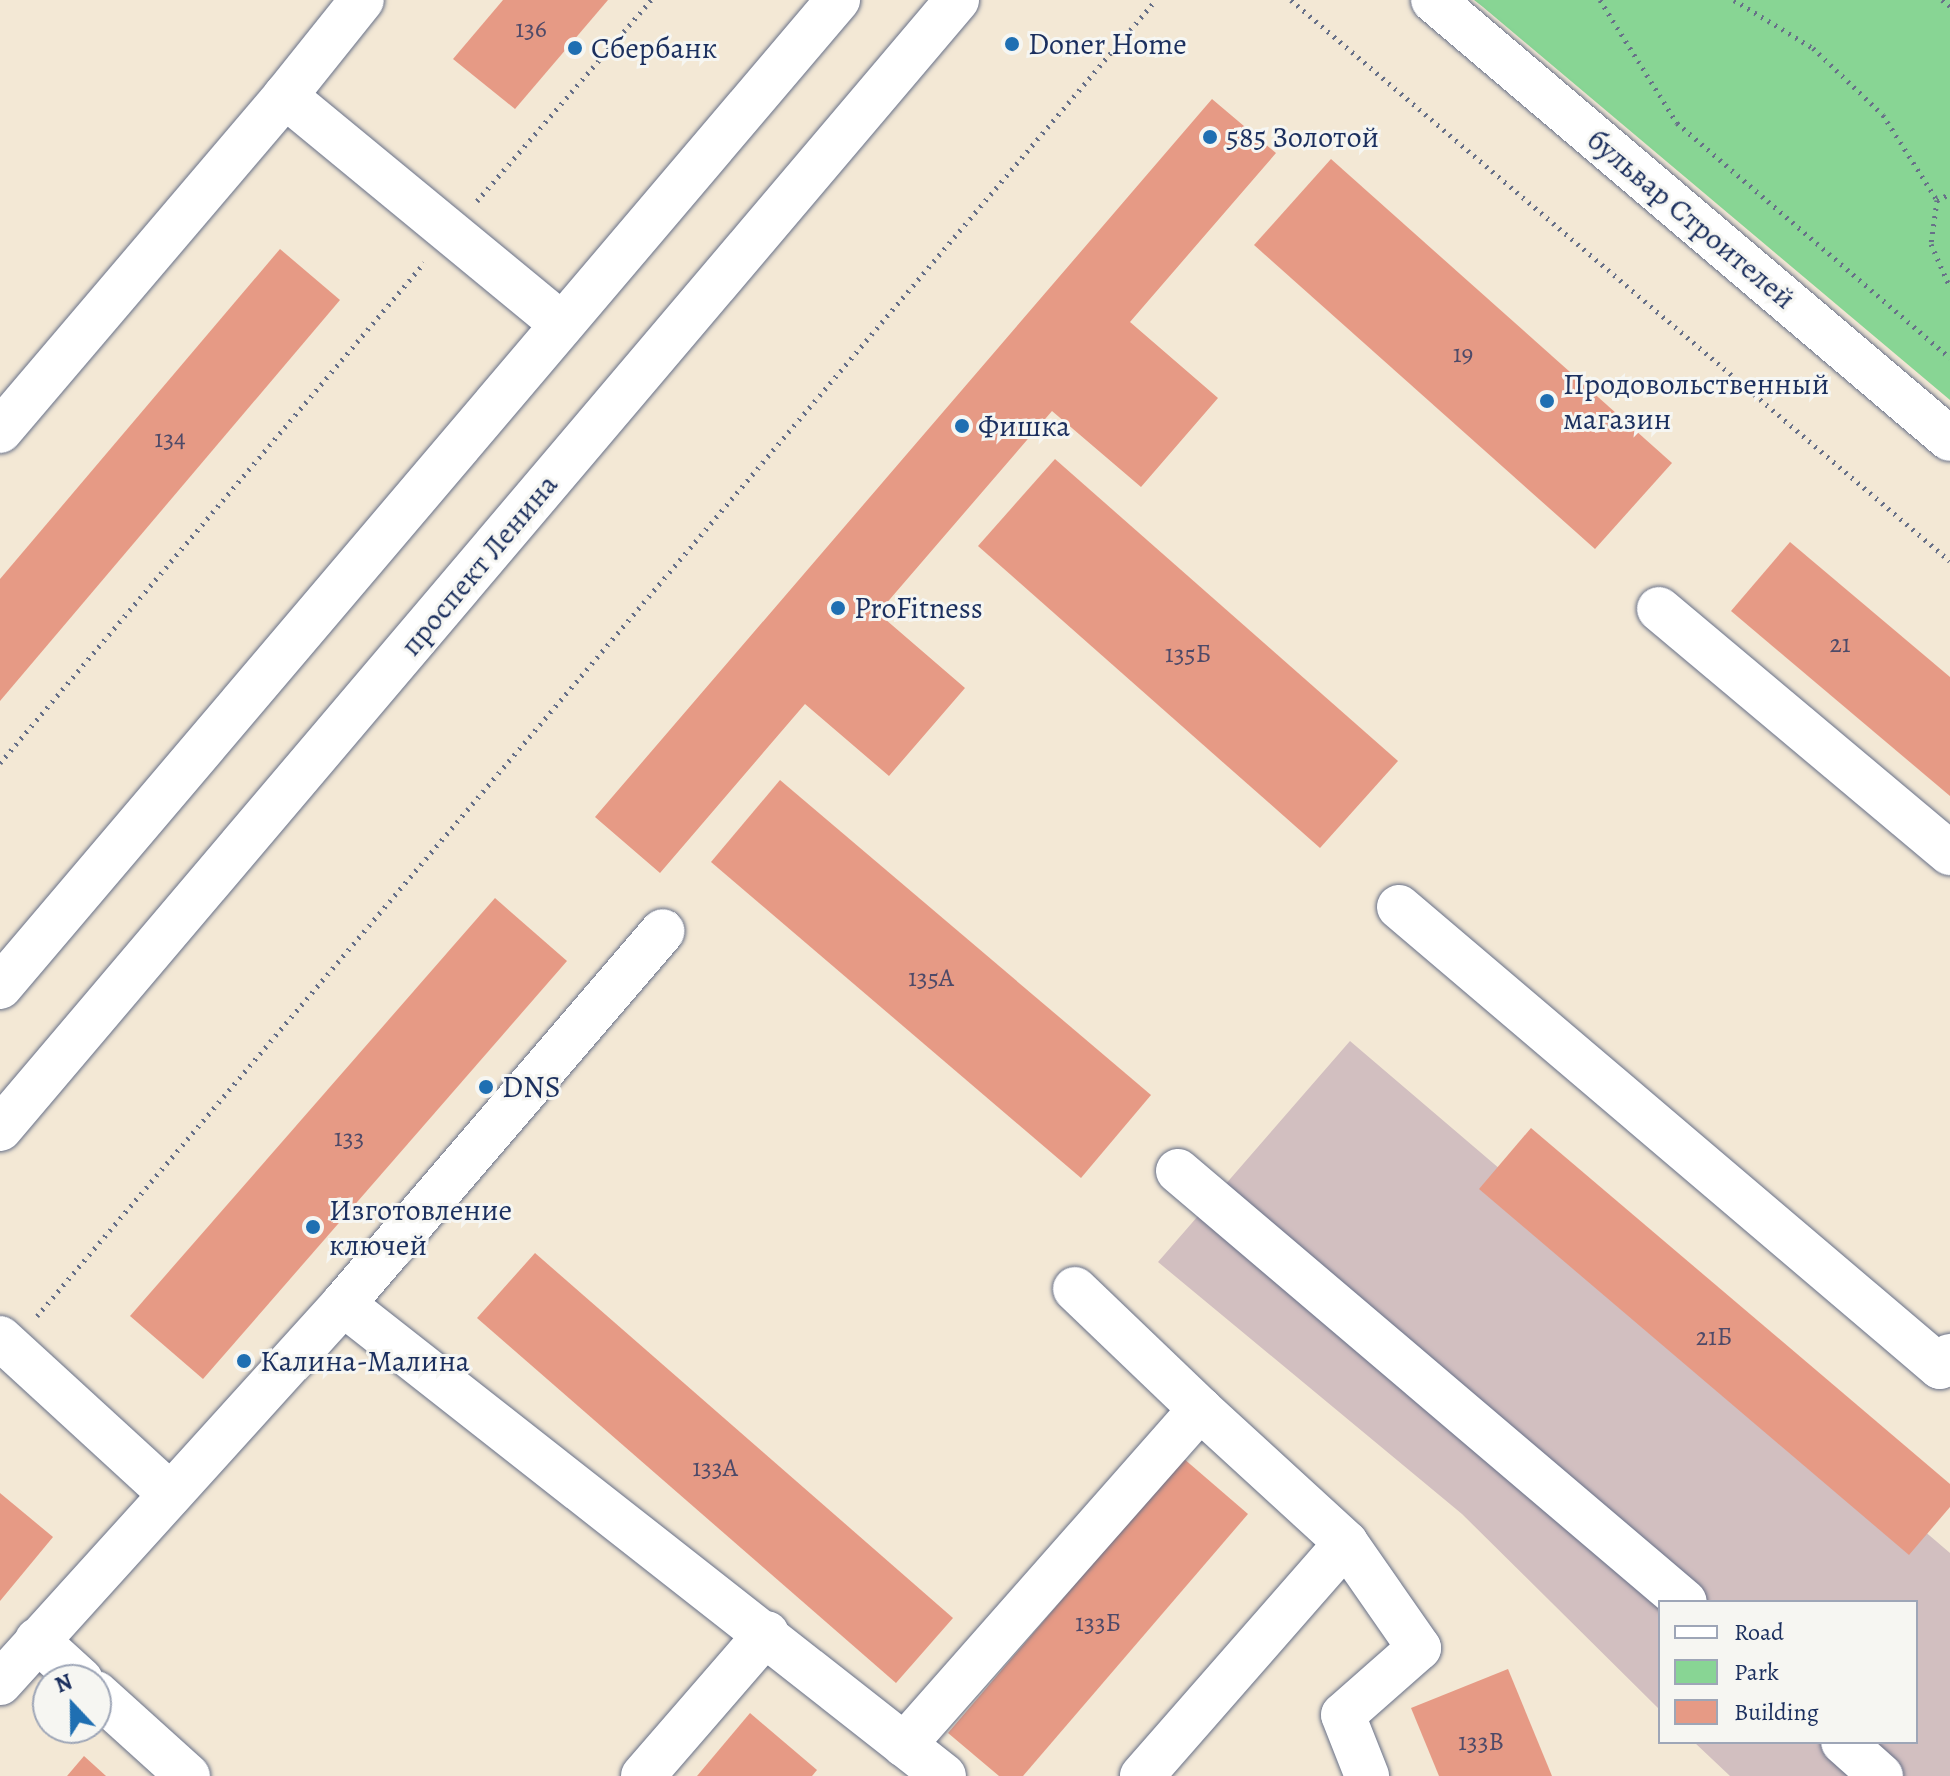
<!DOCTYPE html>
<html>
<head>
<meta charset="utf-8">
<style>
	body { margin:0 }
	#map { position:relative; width:1950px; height:1776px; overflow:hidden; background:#f3e8d5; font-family:Alegreya,serif }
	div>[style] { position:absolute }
	.industrial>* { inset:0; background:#d2bfc0 }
	.green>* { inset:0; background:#88d594 }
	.building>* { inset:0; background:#e69a85 }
	.path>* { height:5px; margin-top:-2.5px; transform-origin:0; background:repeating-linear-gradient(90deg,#677088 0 2px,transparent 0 8px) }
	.roads { filter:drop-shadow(0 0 2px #677088) drop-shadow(0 0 2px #677088) }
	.minor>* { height:44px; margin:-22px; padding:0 22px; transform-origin:22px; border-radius:22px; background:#fff }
	.major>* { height:44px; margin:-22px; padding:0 22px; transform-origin:22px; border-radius:22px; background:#fff }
	.dots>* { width:22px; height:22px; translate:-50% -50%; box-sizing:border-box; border:4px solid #f6f6f2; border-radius:50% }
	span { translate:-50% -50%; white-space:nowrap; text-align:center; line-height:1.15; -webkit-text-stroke:6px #f6f6f2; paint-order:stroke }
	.number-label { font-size:26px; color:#4e4a68 }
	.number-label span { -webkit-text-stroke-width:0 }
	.poi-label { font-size:30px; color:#1b2f5e }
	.left { translate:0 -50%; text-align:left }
	.street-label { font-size:30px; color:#1b2f5e }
	.legend { position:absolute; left:1658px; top:1600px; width:260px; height:144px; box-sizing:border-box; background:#f6f6f2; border:2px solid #9ea6b7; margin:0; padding:10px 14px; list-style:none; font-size:24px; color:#1b2f5e }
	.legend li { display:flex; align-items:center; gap:16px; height:40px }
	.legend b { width:40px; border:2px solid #9ea6b7 }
	.north { position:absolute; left:32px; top:1664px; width:80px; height:80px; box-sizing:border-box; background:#f6f6f2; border:2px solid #9ea6b7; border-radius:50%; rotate:338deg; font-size:22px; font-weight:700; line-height:32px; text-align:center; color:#1b2f5e }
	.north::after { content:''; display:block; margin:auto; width:28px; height:36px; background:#1f6fb2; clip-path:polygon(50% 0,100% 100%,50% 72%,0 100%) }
</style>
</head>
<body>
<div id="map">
	<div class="industrial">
		<div style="clip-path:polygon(1350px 1041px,1950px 1553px,1950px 1776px,1730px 1776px,1694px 1742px,1916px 1742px,1916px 1602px,1660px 1602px,1660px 1710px,1462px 1514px,1158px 1262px)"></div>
	</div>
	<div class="green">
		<div style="clip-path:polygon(1474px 0,1950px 0,1950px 400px,1483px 7px)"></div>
	</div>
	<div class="building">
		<div style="clip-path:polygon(503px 0,608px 0,515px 109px,453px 59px)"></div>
		<div style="clip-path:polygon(1212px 99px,1276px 153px,1130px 322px,1218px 398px,1141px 487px,1052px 411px,878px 613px,965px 688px,889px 776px,805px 704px,660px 873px,595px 817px)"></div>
		<div style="clip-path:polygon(1331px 159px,1672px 463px,1595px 549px,1254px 245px)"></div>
		<div style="clip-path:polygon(280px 249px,340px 300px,0 701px,0 579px)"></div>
		<div style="clip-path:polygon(1055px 459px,1398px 761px,1320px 848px,978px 546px)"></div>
		<div style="clip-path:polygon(1790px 542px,1950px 677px,1950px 796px,1731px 611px)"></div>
		<div style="clip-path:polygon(780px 780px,1151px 1095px,1081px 1178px,711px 862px)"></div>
		<div style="clip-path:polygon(495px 898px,567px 961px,203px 1379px,130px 1316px)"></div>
		<div style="clip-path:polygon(1531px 1128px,1950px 1484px,1950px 1507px,1909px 1555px,1479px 1189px)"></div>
		<div style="clip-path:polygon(535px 1253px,953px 1618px,896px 1683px,477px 1318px)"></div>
		<div style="clip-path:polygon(1183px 1458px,1248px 1514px,1023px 1776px,999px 1776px,948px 1733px)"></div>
		<div style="clip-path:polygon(0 1493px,53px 1537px,0 1601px)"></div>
		<div style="clip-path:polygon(1508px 1669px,1552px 1776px,1439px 1776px,1411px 1708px)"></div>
		<div style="clip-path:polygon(750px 1713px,817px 1770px,812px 1776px,697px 1776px)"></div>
		<div style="clip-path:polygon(84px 1756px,106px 1776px,67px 1776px)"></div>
	</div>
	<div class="path">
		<div style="left:1291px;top:0;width:865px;rotate:40.41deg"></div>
		<div style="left:1600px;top:0;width:145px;rotate:58deg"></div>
		<div style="left:1677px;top:123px;width:360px;rotate:40.7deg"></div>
		<div style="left:1734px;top:0;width:92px;rotate:31.3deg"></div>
		<div style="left:1813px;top:48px;width:97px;rotate:43.7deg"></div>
		<div style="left:1883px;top:115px;width:101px;rotate:57.6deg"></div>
		<div style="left:1937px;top:200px;width:44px;rotate:97.8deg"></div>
		<div style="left:1931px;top:244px;width:47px;rotate:66.2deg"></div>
		<div style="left:1942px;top:0;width:10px;rotate:37deg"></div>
		<div style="left:1937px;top:200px;width:14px;rotate:-25deg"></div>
		<div style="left:477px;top:201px;width:266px;rotate:-49.1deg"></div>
		<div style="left:0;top:763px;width:656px;rotate:-49.7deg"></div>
		<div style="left:37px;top:1316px;width:1727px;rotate:-49.63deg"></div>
	</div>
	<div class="roads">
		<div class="minor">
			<div style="left:1433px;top:0;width:678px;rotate:40.34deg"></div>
			<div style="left:285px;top:96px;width:123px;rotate:-51.3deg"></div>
			<div style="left:0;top:431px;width:440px;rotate:-49.6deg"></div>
			<div style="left:285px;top:96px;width:359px;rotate:39.5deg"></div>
			<div style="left:1659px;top:609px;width:380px;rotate:40deg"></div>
			<div style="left:1399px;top:907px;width:710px;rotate:40.37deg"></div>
			<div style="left:1940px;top:1367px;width:15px;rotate:-48deg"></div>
			<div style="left:1178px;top:1171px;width:665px;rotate:40.37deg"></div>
			<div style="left:1075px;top:1289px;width:173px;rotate:43.8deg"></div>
			<div style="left:343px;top:1304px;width:764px;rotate:38.14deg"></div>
			<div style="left:0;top:1338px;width:231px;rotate:42.5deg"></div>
			<div style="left:1346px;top:1543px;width:128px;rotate:55.2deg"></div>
			<div style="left:1419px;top:1648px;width:101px;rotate:138.6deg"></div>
			<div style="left:1343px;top:1715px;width:66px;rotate:68.5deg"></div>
			<div style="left:37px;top:1640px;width:59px;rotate:42.3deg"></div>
			<div style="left:0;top:1683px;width:511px;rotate:-47.85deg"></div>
			<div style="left:343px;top:1304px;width:491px;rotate:-49.4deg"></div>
			<div style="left:96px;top:1693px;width:124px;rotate:42.1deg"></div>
			<div style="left:1843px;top:1742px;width:51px;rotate:41.8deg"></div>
			<div style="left:904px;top:1745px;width:448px;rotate:-48.6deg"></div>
			<div style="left:1200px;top:1409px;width:198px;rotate:42.5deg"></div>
			<div style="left:1346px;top:1543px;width:310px;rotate:131.2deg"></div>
			<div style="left:643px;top:1776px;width:189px;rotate:-49.1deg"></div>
		</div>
		<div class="major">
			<div style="left:0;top:987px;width:1295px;rotate:-49.67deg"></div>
			<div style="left:0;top:1129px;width:1480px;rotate:-49.71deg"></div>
		</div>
	</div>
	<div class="dots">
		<div style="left:1012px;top:44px;background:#1f6fb2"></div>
		<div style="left:575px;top:48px;background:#1f6fb2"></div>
		<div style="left:1210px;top:137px;background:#1f6fb2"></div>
		<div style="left:1547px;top:401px;background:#1f6fb2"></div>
		<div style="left:962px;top:426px;background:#1f6fb2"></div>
		<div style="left:838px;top:608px;background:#1f6fb2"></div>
		<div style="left:486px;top:1087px;background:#1f6fb2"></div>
		<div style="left:313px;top:1227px;background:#1f6fb2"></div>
		<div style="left:244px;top:1361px;background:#1f6fb2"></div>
	</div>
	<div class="number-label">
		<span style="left:531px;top:29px">136</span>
		<span style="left:1463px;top:354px">19</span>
		<span style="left:170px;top:439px">134</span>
		<span style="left:1840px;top:644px">21</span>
		<span style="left:1188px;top:654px">135Б</span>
		<span style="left:931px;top:978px">135А</span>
		<span style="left:349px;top:1138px">133</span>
		<span style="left:1714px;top:1337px">21Б</span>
		<span style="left:715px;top:1468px">133А</span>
		<span style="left:1098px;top:1623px">133Б</span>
		<span style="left:1481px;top:1742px">133В</span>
	</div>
	<div class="poi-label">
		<span class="left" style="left:1028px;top:44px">Doner Home</span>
		<span class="left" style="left:591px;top:48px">Сбербанк</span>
		<span class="left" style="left:1226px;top:137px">585 Золотой</span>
		<span class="left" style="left:1563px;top:401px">Продовольственный<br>магазин</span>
		<span class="left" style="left:978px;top:426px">Фишка</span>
		<span class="left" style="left:854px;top:608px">ProFitness</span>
		<span class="left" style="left:502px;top:1087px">DNS</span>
		<span class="left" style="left:329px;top:1227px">Изготовление<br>ключей</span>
		<span class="left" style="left:260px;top:1361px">Калина-Малина</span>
	</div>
	<div class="street-label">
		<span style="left:1691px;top:219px;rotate:40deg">бульвар Строителей</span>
		<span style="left:479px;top:565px;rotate:-50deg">проспект Ленина</span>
	</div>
	<ul class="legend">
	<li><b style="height:10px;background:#fff"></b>Road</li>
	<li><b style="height:22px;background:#88d594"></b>Park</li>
	<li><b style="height:22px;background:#e69a85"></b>Building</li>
	</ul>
	<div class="north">N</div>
</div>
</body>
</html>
